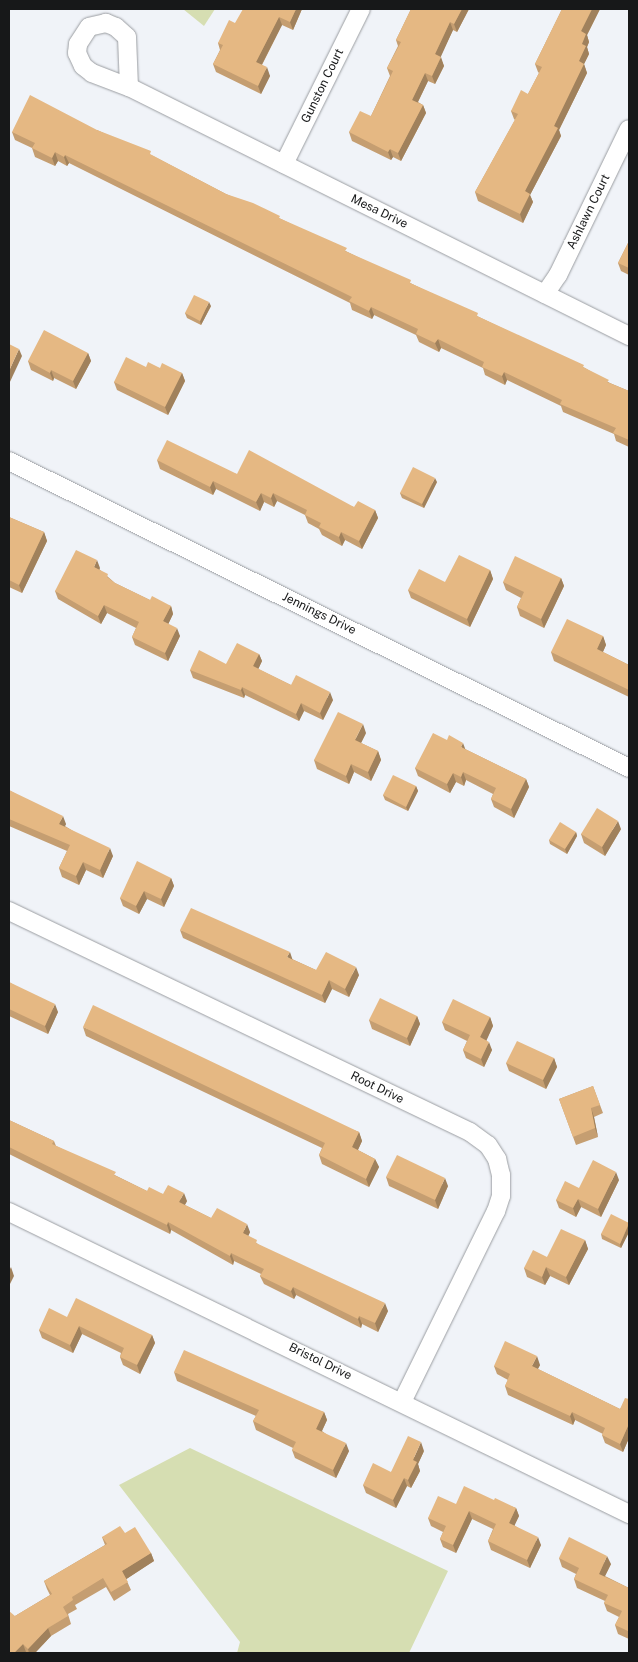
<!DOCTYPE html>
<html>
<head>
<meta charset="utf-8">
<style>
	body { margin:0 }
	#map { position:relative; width:638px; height:1662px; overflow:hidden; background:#f0f3f8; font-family:"Public Sans",sans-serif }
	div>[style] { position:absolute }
	.green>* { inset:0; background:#d6deb2 }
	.roads { filter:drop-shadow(0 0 1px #9a9da1) drop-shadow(0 0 1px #9a9da1) }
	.street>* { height:18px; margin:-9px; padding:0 9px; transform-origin:9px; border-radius:9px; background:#fff }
	.wall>* { inset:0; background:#c59e71 }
	.shaded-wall>* { inset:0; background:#a0815c }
	.building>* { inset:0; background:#e5b883 }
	span { translate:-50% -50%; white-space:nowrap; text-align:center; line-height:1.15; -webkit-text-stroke:4px #fff; paint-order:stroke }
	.street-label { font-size:12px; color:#171819 }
	.frame { position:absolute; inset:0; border:10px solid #171819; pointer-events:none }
</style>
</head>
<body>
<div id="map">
	<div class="green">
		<div style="clip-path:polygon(183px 9px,215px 9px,204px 26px)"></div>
		<div style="clip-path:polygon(190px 1448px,448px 1571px,409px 1653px,237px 1653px,240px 1642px,119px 1485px)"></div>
	</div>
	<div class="roads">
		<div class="street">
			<div style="left:129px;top:87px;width:50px;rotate:-92.3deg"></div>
			<div style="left:127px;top:37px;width:15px;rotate:-138deg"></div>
			<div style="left:116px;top:27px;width:11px;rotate:-158deg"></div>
			<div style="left:106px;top:23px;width:17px;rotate:167deg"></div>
			<div style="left:89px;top:27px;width:20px;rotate:123deg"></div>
			<div style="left:78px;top:44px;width:9px;rotate:96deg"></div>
			<div style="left:77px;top:53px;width:14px;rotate:65deg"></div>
			<div style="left:83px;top:66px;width:11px;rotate:38deg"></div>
			<div style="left:92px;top:73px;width:40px;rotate:21deg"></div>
			<div style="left:129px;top:87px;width:559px;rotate:26.47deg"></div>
			<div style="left:284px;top:164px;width:173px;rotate:-63.6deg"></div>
			<div style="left:545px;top:294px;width:23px;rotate:-56deg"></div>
			<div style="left:558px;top:275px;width:162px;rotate:-64.1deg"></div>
			<div style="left:9px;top:461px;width:692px;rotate:26.34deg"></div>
			<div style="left:9px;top:911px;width:511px;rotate:25.61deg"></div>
			<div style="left:470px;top:1132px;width:22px;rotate:36deg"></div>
			<div style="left:488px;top:1145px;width:17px;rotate:57deg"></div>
			<div style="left:497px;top:1159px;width:16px;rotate:76deg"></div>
			<div style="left:501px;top:1175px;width:21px;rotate:90deg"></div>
			<div style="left:501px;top:1196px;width:16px;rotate:108deg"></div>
			<div style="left:496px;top:1211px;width:213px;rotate:116.2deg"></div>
			<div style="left:9px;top:1212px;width:690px;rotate:25.97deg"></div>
		</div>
	</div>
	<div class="wall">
		<div style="clip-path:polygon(302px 9px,293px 30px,282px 25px,262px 65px,270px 76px,261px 94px,216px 72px,213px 64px,220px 50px,218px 43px,235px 23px)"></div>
		<div style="clip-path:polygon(411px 9px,469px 9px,457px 32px,453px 30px,440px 57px,444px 66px,435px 84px,428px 81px,418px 102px,423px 105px,426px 113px,401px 161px,393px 157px,391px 160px,352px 141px,349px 132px,371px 116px,390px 76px,387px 68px,398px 46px,396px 40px)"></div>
		<div style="clip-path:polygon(562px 9px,600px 9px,587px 35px,589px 42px,587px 47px,589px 54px,584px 64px,587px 73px,559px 130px,561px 136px,530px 195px,533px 202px,523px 223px,478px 201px,475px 192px,515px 120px,514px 119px,511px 111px,528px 94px,539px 73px,538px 72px,535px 64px)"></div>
		<div style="clip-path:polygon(97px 130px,153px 156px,226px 194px,281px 219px,479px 317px,585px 368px,610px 383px,629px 391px,629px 447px,616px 441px,614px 434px,563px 412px,561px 406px,507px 380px,505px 385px,485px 375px,483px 368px,441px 348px,439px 352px,419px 342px,416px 335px,374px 315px,372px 319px,352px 310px,350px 303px,69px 163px,67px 166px,58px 161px,55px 166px,35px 157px,32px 148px,15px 140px,12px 132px)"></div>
		<div style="clip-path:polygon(629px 241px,629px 275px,621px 271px,618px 263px)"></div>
		<div style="clip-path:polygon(211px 306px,201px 325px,187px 318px,185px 313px)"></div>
		<div style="clip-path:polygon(88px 353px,91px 361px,76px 389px,54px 378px,53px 381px,31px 370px,28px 361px)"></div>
		<div style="clip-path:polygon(146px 367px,160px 368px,182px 373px,185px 381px,168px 415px,117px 390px,114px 382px)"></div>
		<div style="clip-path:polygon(157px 460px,237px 474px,354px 507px,375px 510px,378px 518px,362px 549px,345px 540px,342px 546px,322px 535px,319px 529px,308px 523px,305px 515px,277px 501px,274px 507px,264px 502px,260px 511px,216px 489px,213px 495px,160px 469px)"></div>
		<div style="clip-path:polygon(437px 482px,424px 508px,402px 498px,400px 493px)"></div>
		<div style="clip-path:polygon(9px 517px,44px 532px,47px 541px,22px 593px,9px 587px)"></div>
		<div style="clip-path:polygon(100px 568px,99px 569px,115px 583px,150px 600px,171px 606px,173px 614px,168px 624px,180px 636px,168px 661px,135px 645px,132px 637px,136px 628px,107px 613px,101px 624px,58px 599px,55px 591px)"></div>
		<div style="clip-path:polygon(490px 570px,493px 579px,470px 627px,411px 598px,408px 590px,445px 582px)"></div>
		<div style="clip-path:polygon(561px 578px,564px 586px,544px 628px,520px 616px,517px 607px,521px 598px,506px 590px,503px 582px)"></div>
		<div style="clip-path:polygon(603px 636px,606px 645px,603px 652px,629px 665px,629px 697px,554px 661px,551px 652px)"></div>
		<div style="clip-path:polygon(259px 654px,262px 661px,258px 669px,291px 685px,333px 700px,323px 720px,304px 711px,299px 721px,245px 695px,244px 698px,193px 678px,190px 670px,226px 664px)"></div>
		<div style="clip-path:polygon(366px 733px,361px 743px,378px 751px,381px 760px,371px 781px,354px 772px,349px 784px,317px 769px,314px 760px)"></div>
		<div style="clip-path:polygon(465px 749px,526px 779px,529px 787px,514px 818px,494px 807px,491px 799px,493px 794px,466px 780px,464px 786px,456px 782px,450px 793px,418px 776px,415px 768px)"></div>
		<div style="clip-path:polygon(416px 786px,418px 791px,408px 811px,385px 800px,383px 795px)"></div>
		<div style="clip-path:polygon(9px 790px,66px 824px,65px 826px,113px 856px,103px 878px,86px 870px,79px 885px,62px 877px,59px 868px,67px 851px,9px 826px)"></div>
		<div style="clip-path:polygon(621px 829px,605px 856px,584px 843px,581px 834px)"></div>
		<div style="clip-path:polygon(576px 832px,577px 836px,567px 854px,550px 844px,549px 840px)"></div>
		<div style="clip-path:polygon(171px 878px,174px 886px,164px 907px,147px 899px,139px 914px,123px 906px,120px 898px)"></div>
		<div style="clip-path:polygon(180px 930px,292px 959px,316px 970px,359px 975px,349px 997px,332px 989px,325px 1003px,183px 938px)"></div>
		<div style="clip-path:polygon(9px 982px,58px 1012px,48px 1034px,9px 1016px)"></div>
		<div style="clip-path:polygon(417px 1016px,420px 1024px,410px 1046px,372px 1029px,369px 1020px)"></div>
		<div style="clip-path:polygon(490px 1017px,493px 1026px,486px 1040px,492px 1050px,484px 1067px,466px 1058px,463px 1050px,467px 1041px,445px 1030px,442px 1022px)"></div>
		<div style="clip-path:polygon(83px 1027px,359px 1132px,362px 1141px,358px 1150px,375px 1159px,379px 1167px,369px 1187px,322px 1164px,319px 1155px,322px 1148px,86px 1036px)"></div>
		<div style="clip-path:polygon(554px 1058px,557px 1067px,546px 1089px,509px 1071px,506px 1063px)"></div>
		<div style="clip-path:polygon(593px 1086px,603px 1113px,594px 1117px,598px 1137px,576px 1145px,559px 1099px)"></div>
		<div style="clip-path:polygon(9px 1120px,54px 1141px,56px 1146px,147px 1191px,163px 1194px,187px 1201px,185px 1205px,211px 1218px,250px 1232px,248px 1236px,259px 1245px,388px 1311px,378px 1332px,362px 1324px,361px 1328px,296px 1295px,294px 1299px,264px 1284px,260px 1276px,261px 1274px,234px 1261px,233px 1265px,171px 1230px,170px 1234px,9px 1154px)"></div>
		<div style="clip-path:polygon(386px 1177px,448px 1186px,438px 1209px,389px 1186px)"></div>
		<div style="clip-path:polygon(619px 1180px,601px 1217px,581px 1207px,576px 1217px,559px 1208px,556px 1200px,579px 1188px)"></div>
		<div style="clip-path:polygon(629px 1223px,629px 1232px,621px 1248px,602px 1239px,601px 1234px)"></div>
		<div style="clip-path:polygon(585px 1240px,588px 1249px,569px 1285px,550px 1276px,545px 1285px,527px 1277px,524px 1268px,547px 1257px)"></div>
		<div style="clip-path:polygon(67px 1317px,152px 1335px,155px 1343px,140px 1374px,123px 1365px,120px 1357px,121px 1353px,82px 1334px,73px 1353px,42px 1338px,39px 1330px)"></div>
		<div style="clip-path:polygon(540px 1365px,538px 1369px,620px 1409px,629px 1399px,629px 1438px,623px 1452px,605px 1443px,602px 1435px,603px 1434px,575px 1420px,573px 1425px,508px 1395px,505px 1386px,508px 1380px,497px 1374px,494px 1366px)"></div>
		<div style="clip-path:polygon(174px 1372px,324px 1412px,327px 1420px,322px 1431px,349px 1451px,336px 1478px,295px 1458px,292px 1450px,293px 1448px,256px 1430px,253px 1421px,256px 1416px,177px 1381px)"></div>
		<div style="clip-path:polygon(424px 1451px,418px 1464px,420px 1471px,411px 1488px,407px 1486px,396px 1508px,366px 1493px,363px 1485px,391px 1472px)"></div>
		<div style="clip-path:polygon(494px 1500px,516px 1508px,519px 1516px,514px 1525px,541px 1545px,530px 1568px,491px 1550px,488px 1541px,493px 1529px,472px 1519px,456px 1553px,443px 1547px,440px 1539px,443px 1532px,431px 1526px,428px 1518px,456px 1504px)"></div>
		<div style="clip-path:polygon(125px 1533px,151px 1553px,154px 1561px,126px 1579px,131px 1590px,114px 1601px,106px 1587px,75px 1605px,77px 1609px,68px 1614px,71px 1624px,51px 1636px,35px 1653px,27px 1653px,26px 1652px,25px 1653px,9px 1653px,15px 1616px,50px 1595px,47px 1589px,44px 1581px,105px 1545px,102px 1537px)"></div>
		<div style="clip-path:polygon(559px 1558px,611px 1564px,605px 1576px,629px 1588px,629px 1639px,618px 1634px,615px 1625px,619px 1617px,607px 1611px,604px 1603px,605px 1601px,577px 1588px,574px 1579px,576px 1574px,562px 1567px)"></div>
	</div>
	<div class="shaded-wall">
		<div style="clip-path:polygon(296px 9px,302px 9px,293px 30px,290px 22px)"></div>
		<div style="clip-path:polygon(462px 9px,469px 9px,457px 32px,454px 24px)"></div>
		<div style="clip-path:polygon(592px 9px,600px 9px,587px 35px,589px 42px,587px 47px,589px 54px,584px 64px,587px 73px,559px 130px,561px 136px,530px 195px,533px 202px,523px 223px,520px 214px,525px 191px,554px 126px,579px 61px,582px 44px,581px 31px)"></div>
		<div style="clip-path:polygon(279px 17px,282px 25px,259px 70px,256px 62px)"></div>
		<div style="clip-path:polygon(450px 22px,453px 30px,438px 63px,435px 54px)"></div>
		<div style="clip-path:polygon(441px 57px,444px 66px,435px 84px,432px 76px)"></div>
		<div style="clip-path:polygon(267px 67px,270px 76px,261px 94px,258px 86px)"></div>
		<div style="clip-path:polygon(425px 73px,428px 81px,415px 108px,412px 100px)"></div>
		<div style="clip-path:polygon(423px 105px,426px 113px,401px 161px,398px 153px)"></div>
		<div style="clip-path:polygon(390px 149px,393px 157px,391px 160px,388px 152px)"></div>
		<div style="clip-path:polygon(55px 152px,58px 161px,55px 166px,52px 158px)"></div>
		<div style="clip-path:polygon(65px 155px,69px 163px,67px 166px,64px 157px)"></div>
		<div style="clip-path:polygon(209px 302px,211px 306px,201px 325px,200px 321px)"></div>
		<div style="clip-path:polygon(371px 307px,374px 315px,372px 319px,369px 311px)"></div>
		<div style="clip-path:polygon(438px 339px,441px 348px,439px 352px,435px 343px)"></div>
		<div style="clip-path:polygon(19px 349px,22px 356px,9px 384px,9px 371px)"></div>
		<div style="clip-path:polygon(88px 353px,91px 361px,76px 389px,73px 381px)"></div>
		<div style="clip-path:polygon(51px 370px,54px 378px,53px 381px,50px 373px)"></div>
		<div style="clip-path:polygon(504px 372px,507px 380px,505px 385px,502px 376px)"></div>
		<div style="clip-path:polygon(182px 373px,185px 381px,168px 415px,165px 407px)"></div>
		<div style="clip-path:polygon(435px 478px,437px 482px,424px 508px,422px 504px)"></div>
		<div style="clip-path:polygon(213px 481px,216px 489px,213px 495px,210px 487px)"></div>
		<div style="clip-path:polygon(261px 493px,264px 502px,260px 511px,256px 502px)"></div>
		<div style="clip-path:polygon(273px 493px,277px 501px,274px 507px,271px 498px)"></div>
		<div style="clip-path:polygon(375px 510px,378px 518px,362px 549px,359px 541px)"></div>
		<div style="clip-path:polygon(44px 532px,47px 541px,22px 593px,19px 585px)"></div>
		<div style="clip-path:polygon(341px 532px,345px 540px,342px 546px,339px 537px)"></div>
		<div style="clip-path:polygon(97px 560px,100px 568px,97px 575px,94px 567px)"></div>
		<div style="clip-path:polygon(490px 570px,493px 579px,470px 627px,467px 619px)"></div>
		<div style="clip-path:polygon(561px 578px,564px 586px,544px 628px,541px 619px)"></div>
		<div style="clip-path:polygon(104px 605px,107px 613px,101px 624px,98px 616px)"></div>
		<div style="clip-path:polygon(171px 606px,173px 614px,166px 629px,163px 621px)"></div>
		<div style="clip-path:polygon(177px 628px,180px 636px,168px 661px,165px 653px)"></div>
		<div style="clip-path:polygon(603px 636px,606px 645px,600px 658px,597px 649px)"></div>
		<div style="clip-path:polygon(259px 654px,262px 661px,256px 674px,253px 666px)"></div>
		<div style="clip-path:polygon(242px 687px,245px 695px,244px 698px,241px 690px)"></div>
		<div style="clip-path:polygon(330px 692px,333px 700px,323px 720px,320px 713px)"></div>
		<div style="clip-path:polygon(301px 703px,304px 711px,299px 721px,296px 714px)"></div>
		<div style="clip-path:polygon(363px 724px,366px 733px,358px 749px,355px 740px)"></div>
		<div style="clip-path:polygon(463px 743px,466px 751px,461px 747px)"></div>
		<div style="clip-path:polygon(378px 751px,381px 760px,371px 781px,368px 772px)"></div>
		<div style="clip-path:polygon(351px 764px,354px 772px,349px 784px,346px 776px)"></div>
		<div style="clip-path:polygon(463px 772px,466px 780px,464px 786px,461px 777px)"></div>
		<div style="clip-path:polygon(453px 773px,456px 782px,450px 793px,447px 784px)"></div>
		<div style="clip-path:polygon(526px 779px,529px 787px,514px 818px,511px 809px)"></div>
		<div style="clip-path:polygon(416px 786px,418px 791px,408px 811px,406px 807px)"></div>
		<div style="clip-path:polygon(63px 816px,66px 824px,62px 832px,59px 824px)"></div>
		<div style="clip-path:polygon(618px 821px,621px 829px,605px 856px,602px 847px)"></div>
		<div style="clip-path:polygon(576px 832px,577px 836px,567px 854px,565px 849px)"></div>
		<div style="clip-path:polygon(110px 848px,113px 856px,103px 878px,100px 870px)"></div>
		<div style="clip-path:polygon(83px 862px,86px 870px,79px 885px,76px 876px)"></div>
		<div style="clip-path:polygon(171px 878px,174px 886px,164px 907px,161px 899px)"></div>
		<div style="clip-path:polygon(144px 891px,147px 899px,139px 914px,136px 906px)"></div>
		<div style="clip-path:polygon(290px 952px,293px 961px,287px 957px)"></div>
		<div style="clip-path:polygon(356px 967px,359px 975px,349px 997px,345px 989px)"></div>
		<div style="clip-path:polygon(329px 980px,332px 989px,325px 1003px,322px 995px)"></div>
		<div style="clip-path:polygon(55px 1004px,58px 1012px,48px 1034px,45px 1026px)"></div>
		<div style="clip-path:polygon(417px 1016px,420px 1024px,410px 1046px,407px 1038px)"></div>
		<div style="clip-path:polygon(490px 1017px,493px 1026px,484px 1046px,480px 1037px)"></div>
		<div style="clip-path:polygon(489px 1042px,492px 1050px,484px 1067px,481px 1059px)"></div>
		<div style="clip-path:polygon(554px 1058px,557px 1067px,546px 1089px,543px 1080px)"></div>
		<div style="clip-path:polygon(591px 1108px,594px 1117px,598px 1137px,595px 1128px)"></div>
		<div style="clip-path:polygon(359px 1132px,362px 1141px,355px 1156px,352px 1147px)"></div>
		<div style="clip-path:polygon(375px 1159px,379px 1167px,369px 1187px,366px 1179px)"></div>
		<div style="clip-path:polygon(616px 1172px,619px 1180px,601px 1217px,598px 1209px)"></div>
		<div style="clip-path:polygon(445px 1178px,448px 1186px,438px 1209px,435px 1200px)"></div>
		<div style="clip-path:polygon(184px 1193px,187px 1201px,182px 1210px,179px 1202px)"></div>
		<div style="clip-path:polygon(578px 1199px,581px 1207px,576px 1217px,573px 1208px)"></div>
		<div style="clip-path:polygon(168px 1222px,171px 1230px,170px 1234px,167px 1225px)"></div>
		<div style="clip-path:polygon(247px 1224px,250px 1232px,246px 1241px,243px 1233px)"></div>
		<div style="clip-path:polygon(629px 1224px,629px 1232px,621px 1248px,620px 1244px)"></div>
		<div style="clip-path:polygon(585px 1240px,588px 1249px,569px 1285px,566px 1277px)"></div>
		<div style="clip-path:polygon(231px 1253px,234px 1261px,233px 1265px,230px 1256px)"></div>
		<div style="clip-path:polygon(11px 1267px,14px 1276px,9px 1286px,9px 1271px)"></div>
		<div style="clip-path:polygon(546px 1267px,550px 1276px,545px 1285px,542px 1277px)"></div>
		<div style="clip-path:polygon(293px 1287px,296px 1295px,294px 1299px,291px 1291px)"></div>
		<div style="clip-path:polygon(385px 1303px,388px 1311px,378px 1332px,375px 1323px)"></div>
		<div style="clip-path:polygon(359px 1316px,362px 1324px,361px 1328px,358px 1319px)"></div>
		<div style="clip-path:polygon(79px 1326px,82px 1334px,73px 1353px,70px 1345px)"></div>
		<div style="clip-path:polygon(152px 1335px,155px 1343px,140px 1374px,137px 1365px)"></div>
		<div style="clip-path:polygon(537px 1356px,540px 1365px,535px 1374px,532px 1366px)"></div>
		<div style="clip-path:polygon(324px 1412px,327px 1420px,319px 1437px,316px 1429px)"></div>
		<div style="clip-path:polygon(572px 1412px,575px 1420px,573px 1425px,570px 1416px)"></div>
		<div style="clip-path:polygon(628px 1426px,629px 1428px,629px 1438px,623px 1452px,620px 1444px)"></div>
		<div style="clip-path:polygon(421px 1442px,424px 1451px,418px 1464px,420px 1471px,411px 1488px,408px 1480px,413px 1460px)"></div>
		<div style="clip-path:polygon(346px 1443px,349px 1451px,336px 1478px,333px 1470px)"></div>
		<div style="clip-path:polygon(404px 1478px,407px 1486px,396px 1508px,393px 1500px)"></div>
		<div style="clip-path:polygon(516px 1508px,519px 1516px,512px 1531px,509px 1523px)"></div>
		<div style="clip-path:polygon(469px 1511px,472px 1519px,456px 1553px,453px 1545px)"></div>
		<div style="clip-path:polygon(538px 1537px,541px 1545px,530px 1568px,527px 1560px)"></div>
		<div style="clip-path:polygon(151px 1553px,154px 1561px,125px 1580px,122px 1571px)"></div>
		<div style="clip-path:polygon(607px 1556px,611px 1564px,602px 1582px,599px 1574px)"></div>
		<div style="clip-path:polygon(48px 1628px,51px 1636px,35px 1653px,29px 1653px,28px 1649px)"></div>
		<div style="clip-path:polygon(23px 1644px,26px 1652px,25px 1653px,14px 1653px)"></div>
	</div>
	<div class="building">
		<div style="clip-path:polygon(243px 9px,296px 9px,290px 22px,279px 17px,256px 62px,267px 67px,258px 86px,213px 64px,223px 45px,218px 43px,229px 20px,235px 23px)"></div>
		<div style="clip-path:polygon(411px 9px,462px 9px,454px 24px,450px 22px,435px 54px,441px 57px,432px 76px,425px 73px,412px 100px,423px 105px,398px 153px,390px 149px,388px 152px,349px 132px,360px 111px,371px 116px,393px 71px,387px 68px,401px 42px,396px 40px)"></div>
		<div style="clip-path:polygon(562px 9px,592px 9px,581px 31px,586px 34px,582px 44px,586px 46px,579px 61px,584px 64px,554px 126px,558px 128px,525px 191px,530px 194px,520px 214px,475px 192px,518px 114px,511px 111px,521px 90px,528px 94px,542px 67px,535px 64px)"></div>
		<div style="clip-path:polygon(30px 95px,97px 130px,151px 151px,150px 154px,226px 194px,253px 203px,280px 216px,279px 218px,347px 248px,345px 251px,411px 280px,410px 283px,478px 313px,477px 316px,584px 365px,583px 367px,609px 380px,607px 382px,629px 391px,629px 440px,613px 433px,616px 428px,560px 404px,562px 400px,504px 372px,502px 376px,482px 367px,484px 362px,438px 339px,435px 343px,416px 334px,418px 329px,371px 307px,369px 311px,349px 301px,352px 297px,65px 155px,64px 157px,55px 152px,52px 158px,32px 148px,35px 143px,12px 132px)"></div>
		<div style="clip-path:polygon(629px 241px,629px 268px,618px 263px)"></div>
		<div style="clip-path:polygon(194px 295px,209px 302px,200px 321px,185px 313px)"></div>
		<div style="clip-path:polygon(44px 330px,88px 353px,73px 381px,51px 370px,50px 373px,28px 361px)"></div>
		<div style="clip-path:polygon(9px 344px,19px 349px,9px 371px)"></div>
		<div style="clip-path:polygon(126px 357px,146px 367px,148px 362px,160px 368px,162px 363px,182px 373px,165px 407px,114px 382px)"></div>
		<div style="clip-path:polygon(167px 440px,237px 474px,249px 450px,354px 507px,358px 501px,375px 510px,359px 541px,341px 532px,339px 537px,319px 527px,321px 523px,305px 515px,307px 510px,273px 493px,271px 498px,261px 493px,256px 502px,213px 481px,210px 487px,157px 460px)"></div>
		<div style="clip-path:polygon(413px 467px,435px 478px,422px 504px,400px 493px)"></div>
		<div style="clip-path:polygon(9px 517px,44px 532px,19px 585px,9px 580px)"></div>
		<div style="clip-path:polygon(76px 550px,97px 560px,94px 567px,108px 574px,107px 577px,115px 583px,150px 600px,152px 596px,171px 606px,163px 621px,177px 628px,165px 653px,132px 637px,139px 622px,104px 605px,98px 616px,55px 591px)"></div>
		<div style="clip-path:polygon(459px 555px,490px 570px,467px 619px,408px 590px,419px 569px,445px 582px)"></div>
		<div style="clip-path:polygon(515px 556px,561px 578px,541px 619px,517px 607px,524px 592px,503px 582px)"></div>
		<div style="clip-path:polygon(567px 619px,603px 636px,597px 649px,629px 665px,629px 690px,551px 652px)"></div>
		<div style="clip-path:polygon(237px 643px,259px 654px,253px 666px,291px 685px,296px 675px,330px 692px,320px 713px,301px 703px,296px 714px,242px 687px,241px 690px,190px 670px,199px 650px,226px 664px)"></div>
		<div style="clip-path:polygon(338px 712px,363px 724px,355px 740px,378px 751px,368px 772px,351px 764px,346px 776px,314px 760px)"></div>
		<div style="clip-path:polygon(433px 733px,447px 740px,449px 735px,463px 743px,461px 747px,526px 779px,511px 809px,491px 799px,496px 788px,463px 772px,461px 777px,453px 773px,447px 784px,415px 768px)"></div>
		<div style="clip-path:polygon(393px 775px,416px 786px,406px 807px,383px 795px)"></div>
		<div style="clip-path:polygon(9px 790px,63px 816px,59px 824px,110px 848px,100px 870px,83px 862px,76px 876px,59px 868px,70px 845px,9px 819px)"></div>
		<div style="clip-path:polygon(597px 808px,618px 821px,602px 847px,581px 834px)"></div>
		<div style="clip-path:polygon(560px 822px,576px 832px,565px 849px,549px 840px)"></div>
		<div style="clip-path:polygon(137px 861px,171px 878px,161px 899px,144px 891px,136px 906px,120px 898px)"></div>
		<div style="clip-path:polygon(191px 908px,290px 952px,287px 957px,316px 970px,326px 952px,356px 967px,345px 989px,329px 980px,322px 995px,180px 930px)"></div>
		<div style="clip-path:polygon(9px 982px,55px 1004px,45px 1026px,9px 1009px)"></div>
		<div style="clip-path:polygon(380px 998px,417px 1016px,407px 1038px,369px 1020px)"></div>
		<div style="clip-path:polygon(453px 999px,490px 1017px,480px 1037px,489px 1042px,481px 1059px,463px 1050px,470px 1035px,442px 1022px)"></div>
		<div style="clip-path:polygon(93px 1005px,359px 1132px,352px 1147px,375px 1159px,366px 1179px,319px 1155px,325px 1143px,83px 1027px)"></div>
		<div style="clip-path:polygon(517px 1041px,554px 1058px,543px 1080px,506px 1063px)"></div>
		<div style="clip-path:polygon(593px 1086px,600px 1105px,591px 1108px,595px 1128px,573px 1137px,559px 1099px)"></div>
		<div style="clip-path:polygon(9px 1120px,54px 1141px,52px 1144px,116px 1172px,114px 1175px,147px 1191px,149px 1187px,163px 1194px,168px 1185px,184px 1193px,179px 1202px,211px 1218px,217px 1208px,247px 1224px,243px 1233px,257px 1240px,256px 1243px,385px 1303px,375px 1323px,359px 1316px,358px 1319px,293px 1287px,291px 1291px,260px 1276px,264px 1269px,231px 1253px,230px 1256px,168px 1222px,167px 1225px,9px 1147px)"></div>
		<div style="clip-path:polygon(397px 1155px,445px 1178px,435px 1200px,386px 1177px)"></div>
		<div style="clip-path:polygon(593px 1160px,616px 1172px,598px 1209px,578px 1199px,573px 1208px,556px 1200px,565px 1181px,579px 1188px)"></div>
		<div style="clip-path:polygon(611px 1214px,629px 1223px,620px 1244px,601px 1234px)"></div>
		<div style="clip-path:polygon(561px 1229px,585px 1240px,566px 1277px,546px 1267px,542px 1277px,524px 1268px,533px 1250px,547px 1257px)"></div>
		<div style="clip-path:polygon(76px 1298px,152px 1335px,137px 1365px,120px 1357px,124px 1348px,79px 1326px,70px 1345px,39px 1330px,49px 1308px,67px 1317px)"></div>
		<div style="clip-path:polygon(505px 1341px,537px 1356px,532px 1366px,620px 1409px,625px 1398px,629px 1399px,629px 1426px,628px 1426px,620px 1444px,602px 1435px,605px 1428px,572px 1412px,570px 1416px,505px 1386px,510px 1374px,494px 1366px)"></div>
		<div style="clip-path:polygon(184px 1350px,324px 1412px,316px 1429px,346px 1443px,333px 1470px,292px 1450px,296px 1442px,253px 1421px,259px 1410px,174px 1372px)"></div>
		<div style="clip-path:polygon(408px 1436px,421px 1442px,413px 1460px,417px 1462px,408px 1480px,404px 1478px,393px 1500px,363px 1485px,373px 1463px,391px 1472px)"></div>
		<div style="clip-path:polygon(464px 1486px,494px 1500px,495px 1498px,516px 1508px,509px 1523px,538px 1537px,527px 1560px,488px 1541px,496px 1524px,469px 1511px,453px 1545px,440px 1539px,446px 1526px,428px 1518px,438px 1496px,456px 1504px)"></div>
		<div style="clip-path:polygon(120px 1526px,125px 1533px,135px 1527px,151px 1553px,122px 1571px,128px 1582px,111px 1592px,103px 1578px,72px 1597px,73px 1600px,63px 1607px,68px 1616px,48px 1628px,28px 1649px,23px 1644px,14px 1653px,9px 1653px,9px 1611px,15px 1616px,52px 1594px,44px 1581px,107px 1544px,102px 1537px)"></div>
		<div style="clip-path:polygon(569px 1537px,607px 1556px,599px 1574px,629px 1588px,629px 1629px,628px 1631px,615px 1625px,622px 1611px,604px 1603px,608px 1595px,574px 1579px,579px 1568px,559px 1558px)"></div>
	</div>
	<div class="street-label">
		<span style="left:323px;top:86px;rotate:-64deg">Gunston Court</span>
		<span style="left:379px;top:212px;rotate:26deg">Mesa Drive</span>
		<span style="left:589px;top:212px;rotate:-64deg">Ashlawn Court</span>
		<span style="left:319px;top:614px;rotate:26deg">Jennings Drive</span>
		<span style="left:377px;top:1088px;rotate:26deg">Root Drive</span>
		<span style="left:320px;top:1362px;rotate:26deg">Bristol Drive</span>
	</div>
	<div class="frame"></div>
</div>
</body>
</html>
